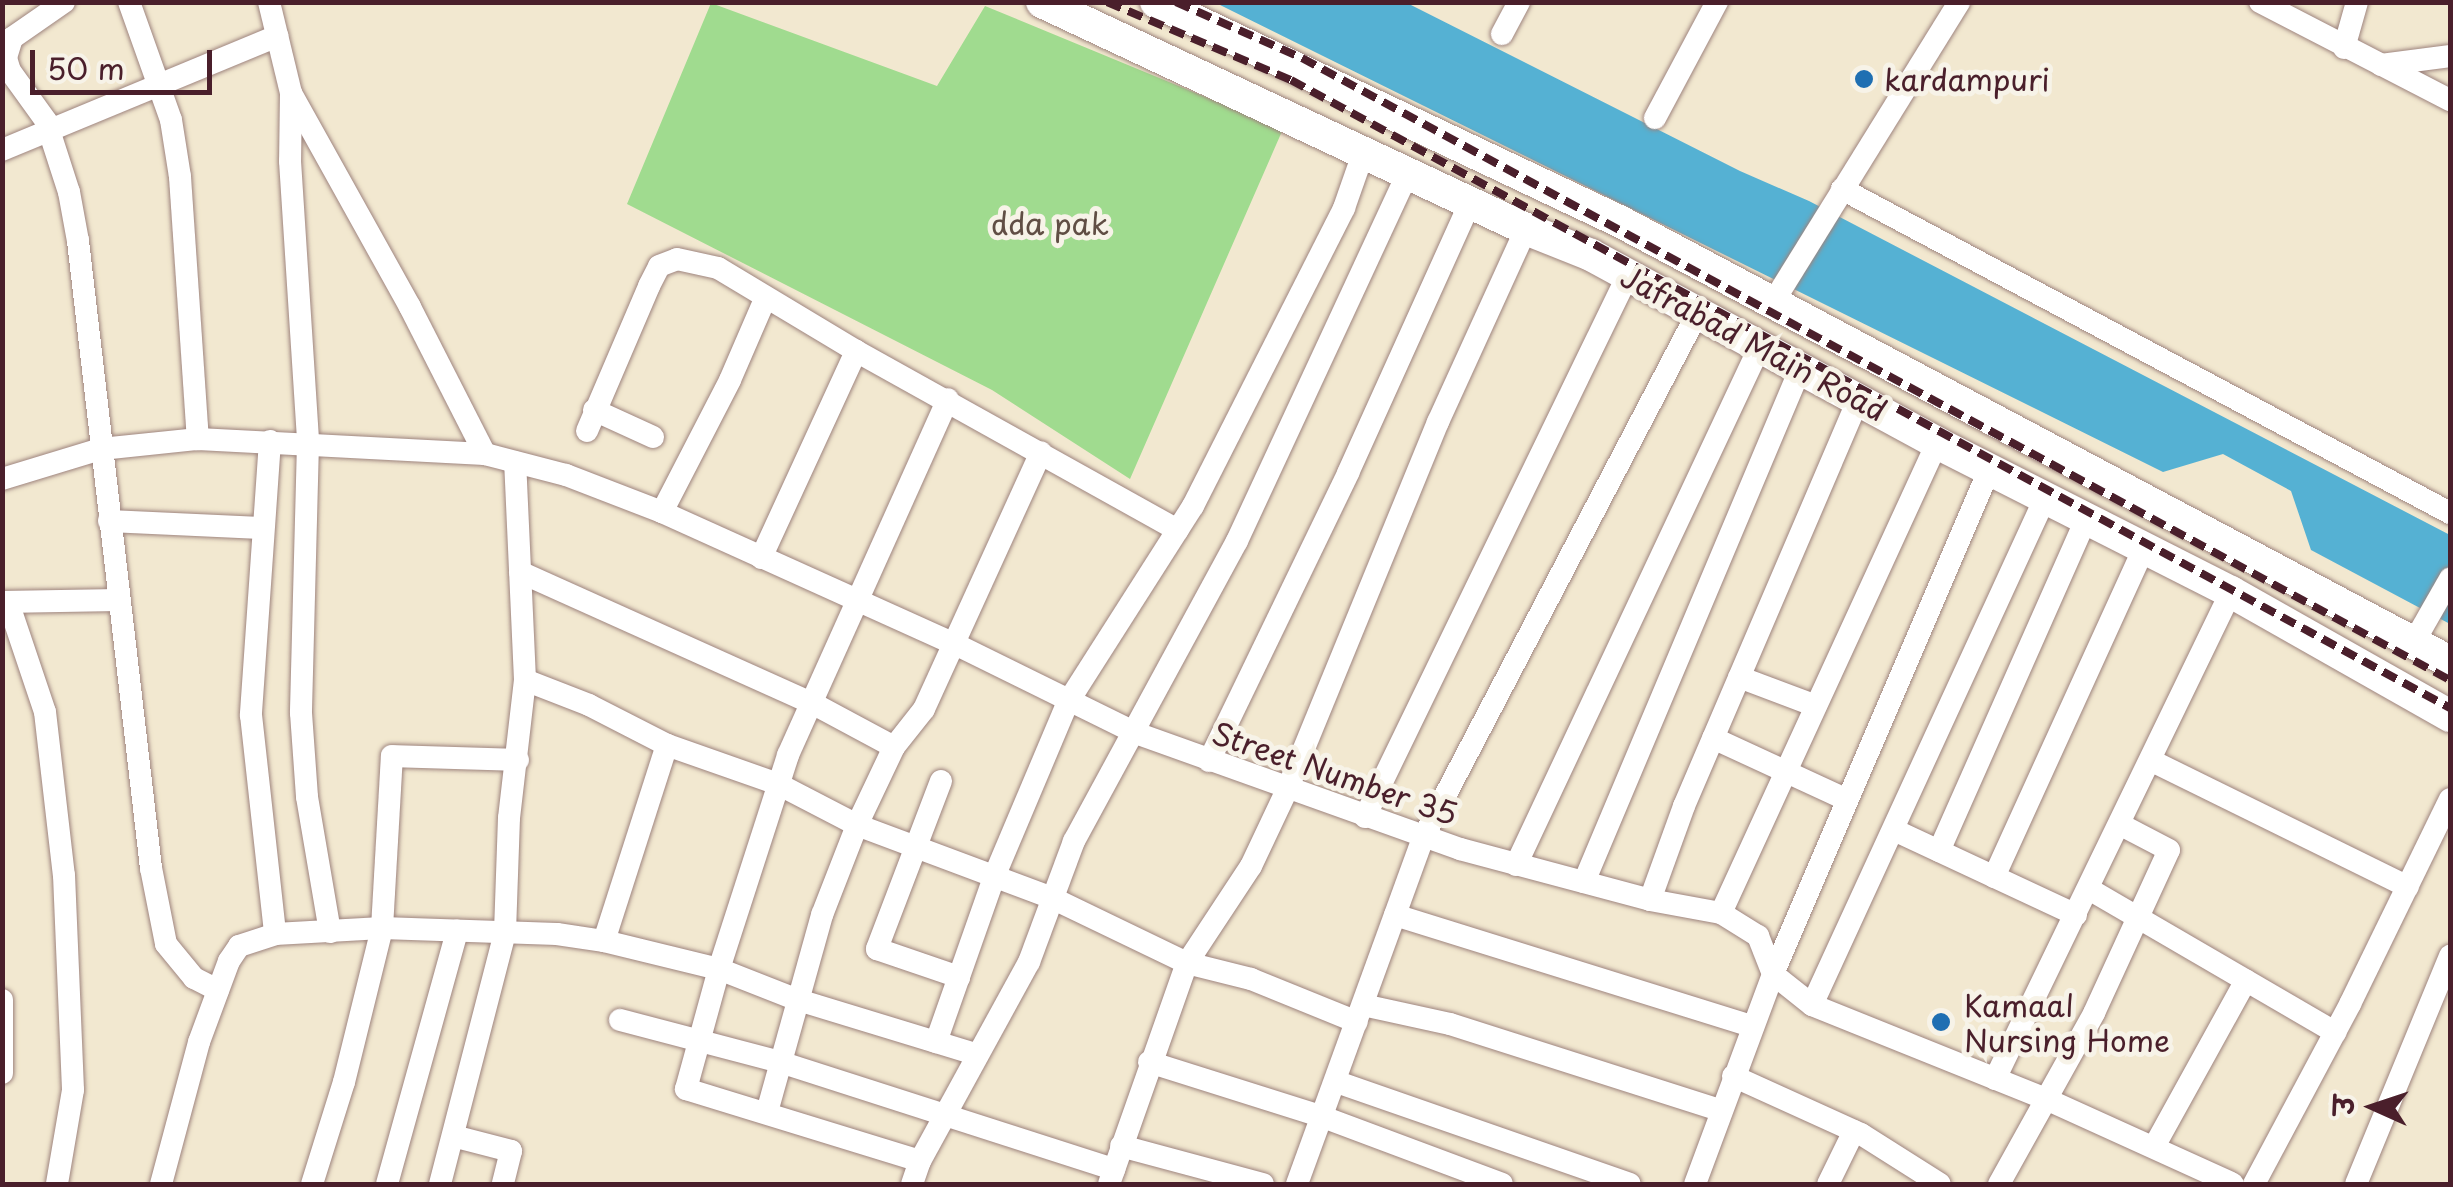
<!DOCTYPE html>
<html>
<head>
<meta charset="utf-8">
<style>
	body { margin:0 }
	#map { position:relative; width:2453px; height:1187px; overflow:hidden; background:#f2e8d0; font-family:"Playpen Sans","Playpen Sans Deva",sans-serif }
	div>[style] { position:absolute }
	.green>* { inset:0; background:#a0db8f }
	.water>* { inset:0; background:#55b1d3 }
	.roads { filter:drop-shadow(0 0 2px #9e847e) drop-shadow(0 0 2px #9e847e) }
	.minor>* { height:22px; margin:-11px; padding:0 11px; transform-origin:11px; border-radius:11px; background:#fff }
	.secondary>* { height:32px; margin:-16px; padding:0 16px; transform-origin:16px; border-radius:16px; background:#fff }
	.rail>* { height:8px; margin-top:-4px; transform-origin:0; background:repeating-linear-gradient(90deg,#4a1f2b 0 15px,transparent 0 23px) }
	.dots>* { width:28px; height:28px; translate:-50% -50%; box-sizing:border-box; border:5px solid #f7f3e8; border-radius:50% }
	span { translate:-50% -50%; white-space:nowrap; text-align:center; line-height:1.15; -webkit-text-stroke:10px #f7f3e8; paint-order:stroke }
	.poi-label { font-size:30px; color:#4a1f2b }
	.left { translate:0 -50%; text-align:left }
	.park-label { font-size:30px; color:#604e44 }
	.street-label { font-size:30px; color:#4a1f2b }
	.frame { position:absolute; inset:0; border:5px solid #4a1f2b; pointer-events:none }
	.north { position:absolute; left:2323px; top:1057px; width:100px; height:100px; -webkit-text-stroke:8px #f7f3e8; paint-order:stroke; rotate:273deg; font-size:28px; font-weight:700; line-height:40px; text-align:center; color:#4a1f2b }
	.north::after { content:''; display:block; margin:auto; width:35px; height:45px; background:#4a1f2b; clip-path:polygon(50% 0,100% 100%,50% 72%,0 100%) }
	.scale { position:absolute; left:30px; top:50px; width:182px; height:45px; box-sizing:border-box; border:5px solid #4a1f2b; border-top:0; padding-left:12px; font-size:30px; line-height:35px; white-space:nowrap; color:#4a1f2b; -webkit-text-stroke:8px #f7f3e8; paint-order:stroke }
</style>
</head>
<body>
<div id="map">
	<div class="green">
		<div style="clip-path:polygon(711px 3px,937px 86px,985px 6px,1283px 129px,1130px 479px,992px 390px,627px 204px)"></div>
	</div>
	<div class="water">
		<div style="clip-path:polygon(1216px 3px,1407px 3px,1740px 171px,1809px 201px,2450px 535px,2450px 624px,2311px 550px,2291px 491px,2223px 454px,2163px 472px)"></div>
	</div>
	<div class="roads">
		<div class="minor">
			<div style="left:64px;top:2px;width:63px;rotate:145.3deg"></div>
			<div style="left:12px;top:38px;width:21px;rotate:107deg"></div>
			<div style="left:6px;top:58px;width:14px;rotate:73deg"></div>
			<div style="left:10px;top:71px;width:62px;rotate:54.2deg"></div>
			<div style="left:46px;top:121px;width:75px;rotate:72.1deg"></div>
			<div style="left:69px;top:192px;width:50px;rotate:79.6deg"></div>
			<div style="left:78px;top:241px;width:631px;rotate:83.36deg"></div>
			<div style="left:151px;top:868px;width:77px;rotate:78.8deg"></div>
			<div style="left:166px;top:944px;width:44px;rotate:50.5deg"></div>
			<div style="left:194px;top:978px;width:27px;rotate:27deg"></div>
			<div style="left:129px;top:2px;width:125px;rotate:70.4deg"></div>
			<div style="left:171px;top:120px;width:58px;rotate:81deg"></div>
			<div style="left:180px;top:177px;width:263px;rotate:86.1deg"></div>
			<div style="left:269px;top:2px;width:94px;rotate:76.4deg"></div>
			<div style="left:291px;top:93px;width:245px;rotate:60.9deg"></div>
			<div style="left:410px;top:307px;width:165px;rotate:63deg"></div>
			<div style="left:2260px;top:2px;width:214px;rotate:27.3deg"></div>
			<div style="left:1502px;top:34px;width:36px;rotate:-62deg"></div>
			<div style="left:2344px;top:48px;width:48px;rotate:-74.2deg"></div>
			<div style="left:2381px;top:65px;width:70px;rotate:-7.4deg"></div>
			<div style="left:291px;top:93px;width:68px;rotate:90.8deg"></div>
			<div style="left:290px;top:161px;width:283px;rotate:86.3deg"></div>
			<div style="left:308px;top:443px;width:270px;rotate:91.5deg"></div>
			<div style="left:301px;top:713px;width:84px;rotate:85.9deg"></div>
			<div style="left:307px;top:797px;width:137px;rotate:80.3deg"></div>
			<div style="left:1655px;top:118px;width:132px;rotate:-61.9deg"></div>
			<div style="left:2px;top:150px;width:298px;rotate:-22.5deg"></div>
			<div style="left:1842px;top:189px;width:689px;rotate:28.05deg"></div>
			<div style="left:1772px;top:304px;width:355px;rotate:-58.2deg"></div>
			<div style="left:594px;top:410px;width:65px;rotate:24.6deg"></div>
			<div style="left:587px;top:431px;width:158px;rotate:-66.8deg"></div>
			<div style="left:649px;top:286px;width:22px;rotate:-63deg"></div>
			<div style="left:659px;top:266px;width:19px;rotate:-21deg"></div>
			<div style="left:677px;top:259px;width:42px;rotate:12.4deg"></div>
			<div style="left:718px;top:268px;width:161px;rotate:31deg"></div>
			<div style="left:856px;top:351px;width:368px;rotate:29.1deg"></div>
			<div style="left:270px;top:441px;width:275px;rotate:94deg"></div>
			<div style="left:251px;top:715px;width:220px;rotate:83.7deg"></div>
			<div style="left:2px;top:479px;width:103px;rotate:-16.9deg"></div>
			<div style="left:101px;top:449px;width:98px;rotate:-5.9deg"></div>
			<div style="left:198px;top:439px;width:287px;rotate:3deg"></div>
			<div style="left:485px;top:454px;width:84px;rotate:14.5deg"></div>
			<div style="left:566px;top:475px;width:103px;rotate:21.1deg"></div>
			<div style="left:662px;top:512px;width:321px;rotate:24.3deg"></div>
			<div style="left:955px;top:644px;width:202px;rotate:26.2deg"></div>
			<div style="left:1136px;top:733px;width:344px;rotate:19.7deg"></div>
			<div style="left:1460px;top:849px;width:197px;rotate:15deg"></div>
			<div style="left:1650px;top:900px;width:72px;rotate:10.4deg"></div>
			<div style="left:1721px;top:913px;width:44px;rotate:31.9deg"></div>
			<div style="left:1758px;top:936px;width:41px;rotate:68.5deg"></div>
			<div style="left:662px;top:512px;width:148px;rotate:-62.7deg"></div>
			<div style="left:730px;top:380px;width:90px;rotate:-66.6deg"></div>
			<div style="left:109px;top:521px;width:152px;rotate:2.6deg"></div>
			<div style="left:761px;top:558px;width:228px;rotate:-65.3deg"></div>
			<div style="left:520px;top:572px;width:320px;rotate:24.2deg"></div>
			<div style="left:812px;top:703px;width:93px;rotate:28.2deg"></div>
			<div style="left:2px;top:602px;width:117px;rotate:-1deg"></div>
			<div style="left:8px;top:602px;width:116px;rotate:71.4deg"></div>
			<div style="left:45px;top:712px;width:164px;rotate:83.4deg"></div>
			<div style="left:64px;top:875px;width:215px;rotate:87.6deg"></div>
			<div style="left:73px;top:1090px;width:95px;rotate:99.7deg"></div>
			<div style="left:2414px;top:642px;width:73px;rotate:-60.3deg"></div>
			<div style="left:1739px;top:677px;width:82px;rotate:20.6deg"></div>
			<div style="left:525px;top:680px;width:69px;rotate:21.3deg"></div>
			<div style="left:589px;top:705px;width:88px;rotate:27.1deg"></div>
			<div style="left:667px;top:745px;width:118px;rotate:19.4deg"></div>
			<div style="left:778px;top:784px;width:89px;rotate:27.4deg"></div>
			<div style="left:857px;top:825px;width:208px;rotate:20.5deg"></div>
			<div style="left:1052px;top:898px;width:150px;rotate:25.7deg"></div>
			<div style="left:1187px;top:963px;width:66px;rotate:14deg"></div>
			<div style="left:1251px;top:979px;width:114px;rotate:22.1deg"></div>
			<div style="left:1713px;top:738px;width:145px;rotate:24.8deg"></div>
			<div style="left:1209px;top:761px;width:320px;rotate:-64.2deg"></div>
			<div style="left:1348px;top:473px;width:299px;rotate:-65.7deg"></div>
			<div style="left:2152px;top:761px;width:285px;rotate:26.2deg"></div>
			<div style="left:941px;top:781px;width:180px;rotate:110.9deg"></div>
			<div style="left:877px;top:949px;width:87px;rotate:18.9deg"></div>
			<div style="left:1365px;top:817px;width:602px;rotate:-64.12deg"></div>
			<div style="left:1894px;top:830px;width:201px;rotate:25deg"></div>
			<div style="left:1939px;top:851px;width:363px;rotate:-66.1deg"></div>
			<div style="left:1516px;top:865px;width:573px;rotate:-64.82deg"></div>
			<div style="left:1994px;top:877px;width:359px;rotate:-65.5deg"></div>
			<div style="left:1584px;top:882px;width:559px;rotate:-67.15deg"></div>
			<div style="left:2089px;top:889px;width:285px;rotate:30.2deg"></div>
			<div style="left:1650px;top:900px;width:100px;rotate:-70.1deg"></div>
			<div style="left:1684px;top:806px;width:444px;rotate:-66.8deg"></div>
			<div style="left:1721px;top:913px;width:517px;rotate:-65.32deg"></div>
			<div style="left:1395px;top:915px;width:374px;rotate:17.3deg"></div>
			<div style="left:604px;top:941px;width:206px;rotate:-72.2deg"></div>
			<div style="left:1773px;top:974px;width:50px;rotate:38.5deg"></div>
			<div style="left:1812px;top:1005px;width:252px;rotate:21.9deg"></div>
			<div style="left:2046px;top:1099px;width:205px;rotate:24.4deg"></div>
			<div style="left:2px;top:1000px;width:73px;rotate:90deg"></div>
			<div style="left:1363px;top:1005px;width:89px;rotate:12.3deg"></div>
			<div style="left:1450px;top:1024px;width:282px;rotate:17.7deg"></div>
			<div style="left:1812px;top:1005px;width:558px;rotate:-65.32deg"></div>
			<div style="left:620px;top:1020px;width:165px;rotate:14.7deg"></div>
			<div style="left:780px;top:1062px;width:351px;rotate:17.8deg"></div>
			<div style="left:936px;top:1042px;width:175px;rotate:-70.6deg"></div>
			<div style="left:994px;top:877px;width:190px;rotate:-67.1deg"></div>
			<div style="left:1068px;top:702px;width:232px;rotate:-57.5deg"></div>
			<div style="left:1193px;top:506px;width:334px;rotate:-63.1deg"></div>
			<div style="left:1344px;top:208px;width:60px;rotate:-70.7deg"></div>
			<div style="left:1149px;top:1062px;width:182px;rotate:17.5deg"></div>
			<div style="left:1323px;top:1117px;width:191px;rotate:20.5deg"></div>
			<div style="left:1733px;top:1076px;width:141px;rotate:24.4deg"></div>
			<div style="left:1861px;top:1134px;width:93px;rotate:32.3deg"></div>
			<div style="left:1995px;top:1079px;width:541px;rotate:-64.15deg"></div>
			<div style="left:1337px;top:1082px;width:310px;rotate:19.2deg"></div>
			<div style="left:767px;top:1112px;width:205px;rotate:-74.4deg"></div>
			<div style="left:822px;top:915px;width:97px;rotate:-68.7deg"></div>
			<div style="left:857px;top:825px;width:86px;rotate:-64.6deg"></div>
			<div style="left:894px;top:747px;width:48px;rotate:-51.7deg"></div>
			<div style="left:924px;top:709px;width:282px;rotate:-65.5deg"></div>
			<div style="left:453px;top:1136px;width:60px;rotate:14.5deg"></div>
			<div style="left:511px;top:1151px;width:34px;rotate:104deg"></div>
			<div style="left:2155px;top:1145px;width:188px;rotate:-61.1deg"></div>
			<div style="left:1121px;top:1146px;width:147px;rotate:15deg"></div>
			<div style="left:920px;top:1161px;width:245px;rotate:-162.9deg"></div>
			<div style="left:686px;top:1089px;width:124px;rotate:-74.6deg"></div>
			<div style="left:719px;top:969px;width:225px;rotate:-72.1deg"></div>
			<div style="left:788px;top:755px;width:390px;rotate:-65.8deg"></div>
			<div style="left:161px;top:1184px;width:147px;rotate:-75deg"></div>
			<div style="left:199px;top:1042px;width:86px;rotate:-69.7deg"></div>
			<div style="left:229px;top:961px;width:18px;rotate:-56deg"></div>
			<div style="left:239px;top:946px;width:38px;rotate:-18deg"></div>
			<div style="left:275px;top:934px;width:107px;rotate:-3.2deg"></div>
			<div style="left:382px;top:928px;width:175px;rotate:2deg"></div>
			<div style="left:557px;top:934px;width:48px;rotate:8.5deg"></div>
			<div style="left:604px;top:941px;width:118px;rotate:13.7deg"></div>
			<div style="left:719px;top:969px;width:82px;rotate:21.5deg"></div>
			<div style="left:795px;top:999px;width:191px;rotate:17deg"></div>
			<div style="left:312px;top:1184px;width:107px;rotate:-72.6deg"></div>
			<div style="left:344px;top:1082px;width:159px;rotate:-76.1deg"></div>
			<div style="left:382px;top:928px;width:172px;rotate:-86.7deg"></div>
			<div style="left:392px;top:756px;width:126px;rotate:1.8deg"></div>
			<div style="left:387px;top:1184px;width:263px;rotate:-74.5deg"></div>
			<div style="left:440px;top:1184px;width:260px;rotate:-75.5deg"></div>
			<div style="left:505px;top:932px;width:114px;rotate:-88deg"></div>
			<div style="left:509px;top:818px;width:139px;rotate:-83.4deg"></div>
			<div style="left:525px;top:680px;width:218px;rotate:-92.6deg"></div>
			<div style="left:912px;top:1184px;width:24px;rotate:-71deg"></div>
			<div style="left:920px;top:1161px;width:227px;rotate:-61.3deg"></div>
			<div style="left:1029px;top:962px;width:129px;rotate:-69.6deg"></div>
			<div style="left:1074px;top:841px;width:341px;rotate:-61.5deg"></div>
			<div style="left:1237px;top:541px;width:408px;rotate:-65.1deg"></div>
			<div style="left:1109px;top:1184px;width:234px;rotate:-70.6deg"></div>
			<div style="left:1187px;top:963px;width:116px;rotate:-56.6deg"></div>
			<div style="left:1251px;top:866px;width:84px;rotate:-64.7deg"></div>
			<div style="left:1287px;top:790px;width:398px;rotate:-67.7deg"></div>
			<div style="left:1438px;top:422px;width:212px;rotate:-65.5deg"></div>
			<div style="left:1297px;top:1184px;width:370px;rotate:-70deg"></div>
			<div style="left:1424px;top:836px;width:591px;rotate:-62.39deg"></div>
			<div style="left:1695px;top:1184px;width:224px;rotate:-69.6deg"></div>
			<div style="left:1773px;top:974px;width:551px;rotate:-66.79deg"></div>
			<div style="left:1828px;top:1184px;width:59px;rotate:-63.9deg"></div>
			<div style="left:1999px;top:1184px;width:196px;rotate:-60.9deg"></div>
			<div style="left:2094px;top:1013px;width:179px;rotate:-65.3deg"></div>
			<div style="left:2169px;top:850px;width:54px;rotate:-152.5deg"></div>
			<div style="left:2254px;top:1184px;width:204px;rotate:-61.9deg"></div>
			<div style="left:2350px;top:1004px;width:228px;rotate:-64deg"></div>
			<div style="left:2356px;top:1184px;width:247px;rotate:-67.6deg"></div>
		</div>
		<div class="secondary">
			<div style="left:1042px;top:2px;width:535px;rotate:25.13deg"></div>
			<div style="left:1526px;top:229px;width:70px;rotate:21.8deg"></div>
			<div style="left:1591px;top:255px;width:394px;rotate:28.5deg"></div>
			<div style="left:1937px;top:443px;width:330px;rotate:26.9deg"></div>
			<div style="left:2231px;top:592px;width:252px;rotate:29.5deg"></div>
			<div style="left:1156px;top:2px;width:514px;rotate:25.32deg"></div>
			<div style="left:1621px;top:222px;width:939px;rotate:27.96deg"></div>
		</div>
	</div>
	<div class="rail">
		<div style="left:1107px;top:2px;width:200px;rotate:23deg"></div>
		<div style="left:1291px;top:80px;width:1318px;rotate:28.45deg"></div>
		<div style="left:1176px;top:2px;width:138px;rotate:24deg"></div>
		<div style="left:1302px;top:58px;width:1306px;rotate:28.45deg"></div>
	</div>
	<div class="dots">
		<div style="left:1864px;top:79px;background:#1f6fb2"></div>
		<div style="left:1941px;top:1022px;background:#1f6fb2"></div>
	</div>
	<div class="poi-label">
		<span class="left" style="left:1884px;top:79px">kardampuri</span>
		<span class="left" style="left:1964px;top:1022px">Kamaal<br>Nursing Home</span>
	</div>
	<div class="park-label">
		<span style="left:1050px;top:223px">dda pak</span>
	</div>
	<div class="street-label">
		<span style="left:1754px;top:343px;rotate:28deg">Jafrabad Main Road</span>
		<span style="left:1335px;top:773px;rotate:19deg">Street Number 35</span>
	</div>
	<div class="frame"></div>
	<div class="north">उ</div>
	<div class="scale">50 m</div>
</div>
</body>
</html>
